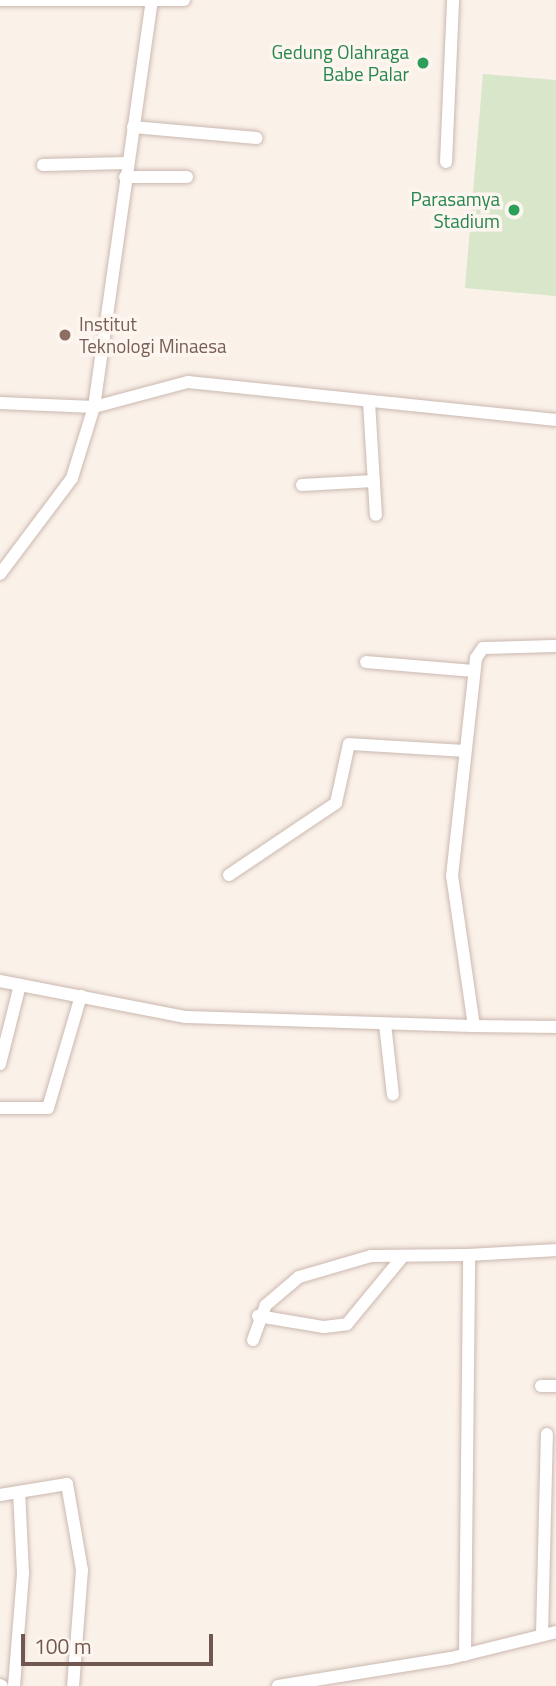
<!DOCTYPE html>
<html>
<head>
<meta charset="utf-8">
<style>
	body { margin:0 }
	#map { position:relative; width:556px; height:1686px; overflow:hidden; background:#faf1e9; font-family:"Titillium Web",sans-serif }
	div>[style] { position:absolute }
	.green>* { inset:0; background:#d8e6c9 }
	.roads { filter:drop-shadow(0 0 2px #cbb8b0) drop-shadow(0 0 2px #cbb8b0) }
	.minor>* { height:12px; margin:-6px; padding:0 6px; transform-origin:6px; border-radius:6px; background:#fff }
	.dots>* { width:19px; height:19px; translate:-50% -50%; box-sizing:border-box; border:4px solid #fdf5ef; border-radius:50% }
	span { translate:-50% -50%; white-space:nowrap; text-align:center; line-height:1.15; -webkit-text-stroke:7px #fdf5ef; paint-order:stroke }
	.leisure-label { font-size:19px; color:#27864d }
	.right { translate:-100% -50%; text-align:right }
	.education-label { font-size:19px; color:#785e54 }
	.left { translate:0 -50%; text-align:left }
	.scale { position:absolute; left:21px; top:1634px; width:192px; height:32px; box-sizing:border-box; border:4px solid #715750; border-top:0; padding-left:9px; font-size:21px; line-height:24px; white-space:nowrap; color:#715750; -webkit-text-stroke:5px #fdf5ef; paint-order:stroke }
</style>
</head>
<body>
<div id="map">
	<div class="green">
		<div style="clip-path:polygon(483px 74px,556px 80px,556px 296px,465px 288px)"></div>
	</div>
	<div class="roads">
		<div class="minor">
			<div style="left:0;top:0;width:184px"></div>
			<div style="left:133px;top:127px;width:124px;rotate:5.1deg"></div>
			<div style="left:446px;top:162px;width:162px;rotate:-87.5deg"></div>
			<div style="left:43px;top:165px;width:84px;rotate:-1.4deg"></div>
			<div style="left:125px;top:177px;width:62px"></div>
			<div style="left:369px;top:402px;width:113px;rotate:86.5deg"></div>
			<div style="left:0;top:403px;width:94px;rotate:2.4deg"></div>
			<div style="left:94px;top:407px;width:97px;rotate:-14.9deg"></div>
			<div style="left:188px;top:382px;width:370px;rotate:5.9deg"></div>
			<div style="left:302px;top:485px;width:72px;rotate:-3.2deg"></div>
			<div style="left:0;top:574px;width:120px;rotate:-53.1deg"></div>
			<div style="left:72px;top:478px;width:74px;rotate:-72.8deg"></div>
			<div style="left:94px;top:407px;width:410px;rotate:-81.9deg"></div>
			<div style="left:366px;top:662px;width:108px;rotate:4.8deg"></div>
			<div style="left:229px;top:875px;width:129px;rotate:-33.9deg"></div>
			<div style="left:336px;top:803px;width:60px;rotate:-77.6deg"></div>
			<div style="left:349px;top:744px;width:114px;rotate:3.5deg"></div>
			<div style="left:0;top:981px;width:188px;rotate:11deg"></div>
			<div style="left:185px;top:1017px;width:289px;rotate:1.8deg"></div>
			<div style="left:474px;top:1026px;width:152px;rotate:-98.3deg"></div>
			<div style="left:452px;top:876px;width:219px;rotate:-83.7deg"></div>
			<div style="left:476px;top:658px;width:12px;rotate:-55deg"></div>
			<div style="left:483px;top:648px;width:73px;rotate:-1.6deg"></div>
			<div style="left:385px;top:1024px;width:71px;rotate:83.6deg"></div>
			<div style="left:474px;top:1026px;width:82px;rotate:0.7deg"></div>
			<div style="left:0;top:1064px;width:81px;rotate:-75.8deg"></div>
			<div style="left:0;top:1108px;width:48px"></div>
			<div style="left:48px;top:1108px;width:117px;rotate:-73.6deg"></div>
			<div style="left:258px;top:1316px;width:67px;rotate:9.5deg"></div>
			<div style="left:324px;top:1327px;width:23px;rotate:-7deg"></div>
			<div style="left:347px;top:1324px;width:88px;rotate:-50.5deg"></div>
			<div style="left:253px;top:1340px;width:37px;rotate:-70deg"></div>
			<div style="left:266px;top:1305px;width:43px;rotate:-40.3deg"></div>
			<div style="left:299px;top:1277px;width:75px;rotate:-16.3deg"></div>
			<div style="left:371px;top:1256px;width:98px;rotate:-0.6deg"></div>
			<div style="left:541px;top:1386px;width:15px"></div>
			<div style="left:0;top:1495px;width:68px;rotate:-9.3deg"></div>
			<div style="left:67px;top:1484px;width:87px;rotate:80.1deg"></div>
			<div style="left:82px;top:1570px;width:116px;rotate:94.4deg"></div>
			<div style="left:542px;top:1635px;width:201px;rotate:-88.6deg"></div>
			<div style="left:465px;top:1655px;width:400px;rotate:-89.4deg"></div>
			<div style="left:469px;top:1255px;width:87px;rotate:-3.3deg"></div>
			<div style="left:0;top:1685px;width:2px;rotate:27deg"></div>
			<div style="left:14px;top:1686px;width:113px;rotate:-85.4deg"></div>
			<div style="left:23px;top:1573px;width:81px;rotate:-92.8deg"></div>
			<div style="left:278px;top:1686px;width:175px;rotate:-9.2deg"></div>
			<div style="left:451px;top:1658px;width:108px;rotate:-13.9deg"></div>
		</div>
	</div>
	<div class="dots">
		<div style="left:423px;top:63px;background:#2e9e5b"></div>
		<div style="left:514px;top:210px;background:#2e9e5b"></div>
		<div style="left:65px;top:335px;background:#8d6e63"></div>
	</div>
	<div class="leisure-label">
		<span class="right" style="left:409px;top:63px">Gedung Olahraga<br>Babe Palar</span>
		<span class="right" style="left:500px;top:210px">Parasamya<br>Stadium</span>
	</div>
	<div class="education-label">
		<span class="left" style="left:79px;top:335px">Institut<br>Teknologi Minaesa</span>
	</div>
	<div class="scale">100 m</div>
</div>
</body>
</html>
